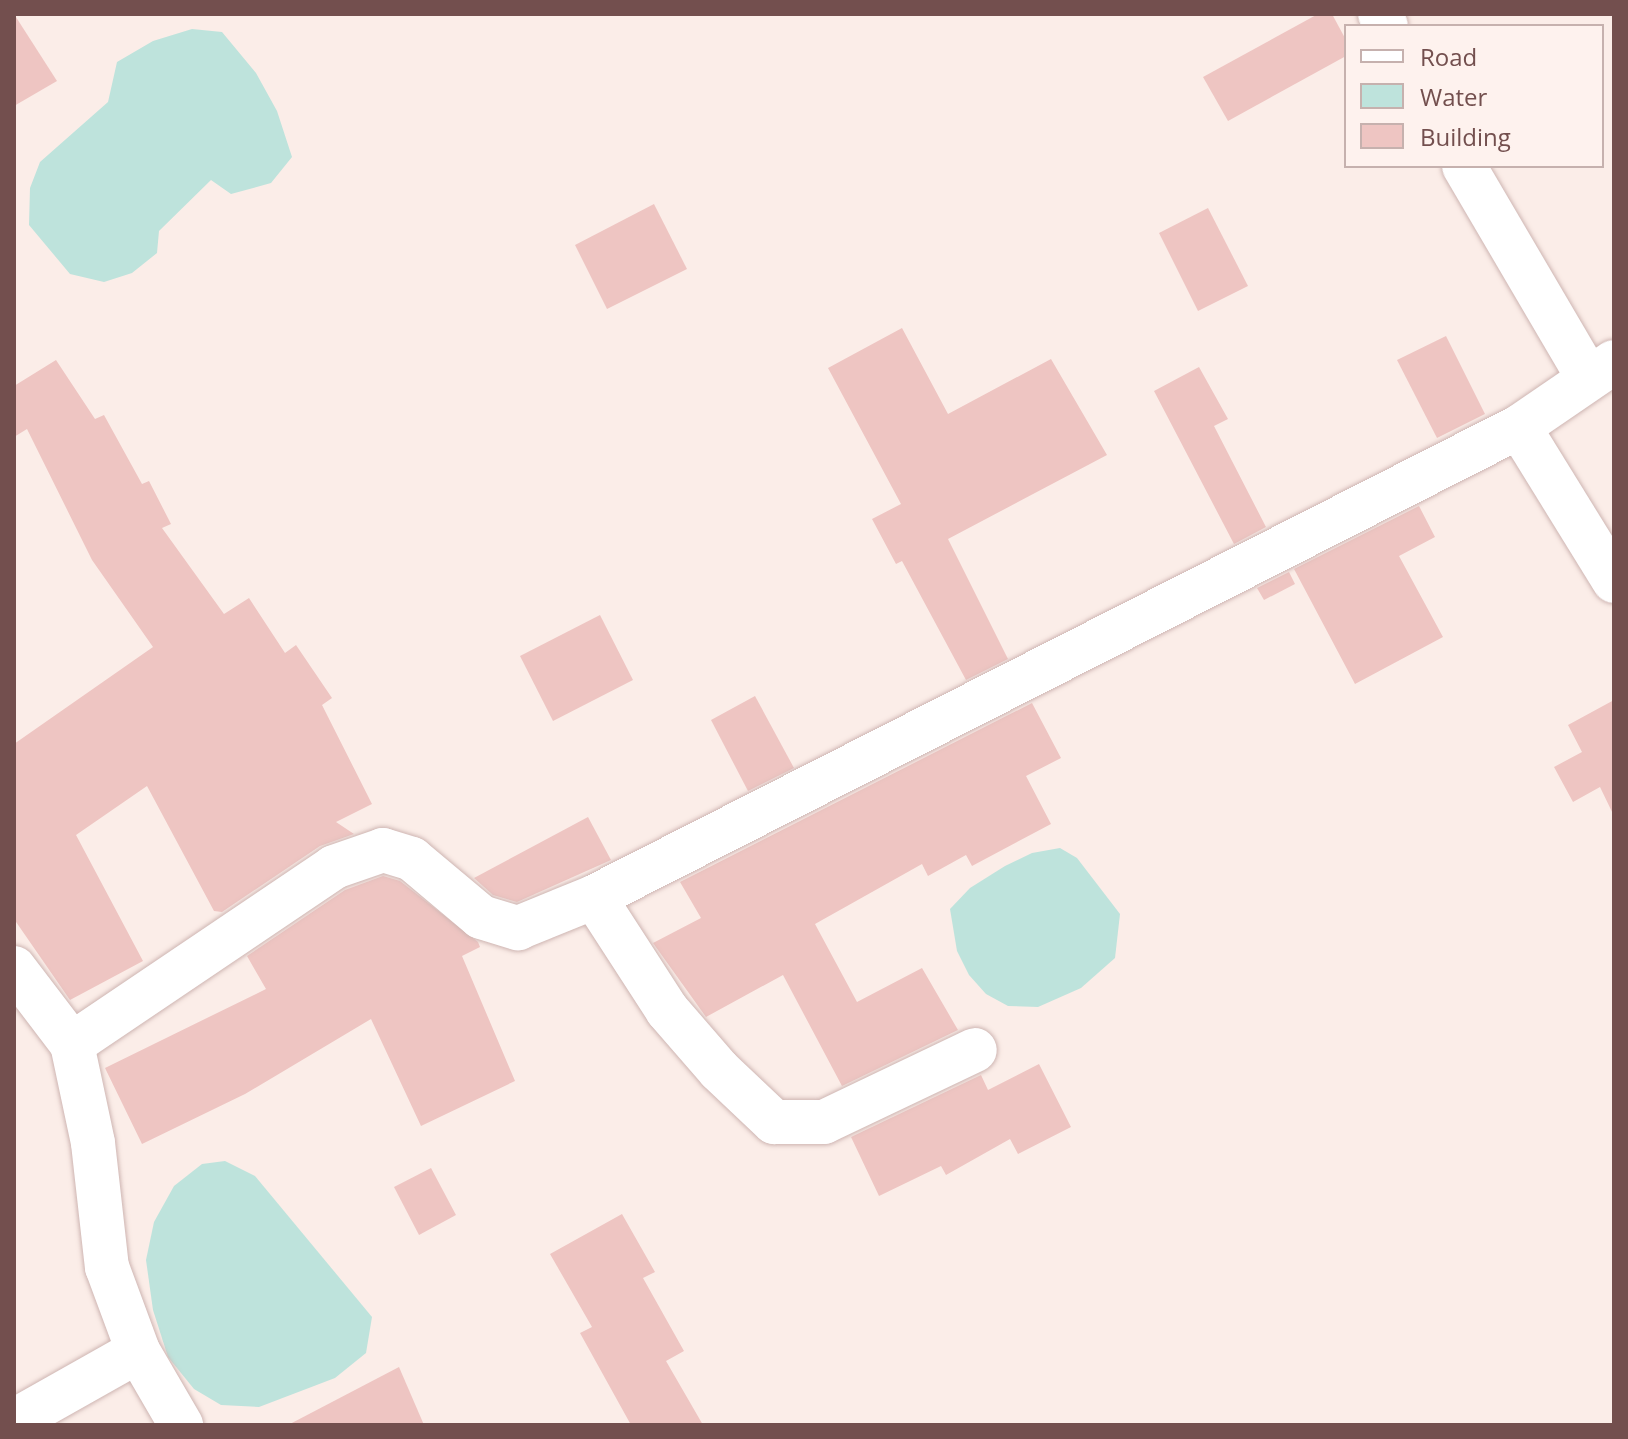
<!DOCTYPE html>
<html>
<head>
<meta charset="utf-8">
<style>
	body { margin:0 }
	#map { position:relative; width:1628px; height:1439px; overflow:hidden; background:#fbede8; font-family:"Open Sans",sans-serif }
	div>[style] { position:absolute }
	.water>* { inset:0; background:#bee3dc }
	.building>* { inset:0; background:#eec5c2 }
	.roads { filter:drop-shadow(0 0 2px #ceb5b2) drop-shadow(0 0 2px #ceb5b2) }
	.minor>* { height:44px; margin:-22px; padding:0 22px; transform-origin:22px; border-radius:22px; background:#fff }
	span { translate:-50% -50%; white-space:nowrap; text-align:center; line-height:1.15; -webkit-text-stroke:8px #fef2ee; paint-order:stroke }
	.frame { position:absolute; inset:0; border:16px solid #734f4e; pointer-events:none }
	.legend { position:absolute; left:1344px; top:24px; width:260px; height:144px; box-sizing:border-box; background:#fef2ee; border:2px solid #c6b1ae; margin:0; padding:10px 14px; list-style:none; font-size:24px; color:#734f4e }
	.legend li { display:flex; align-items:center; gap:16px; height:40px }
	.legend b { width:40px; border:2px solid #c6b1ae }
</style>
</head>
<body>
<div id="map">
	<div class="water">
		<div style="clip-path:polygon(192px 29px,222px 32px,256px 73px,277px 111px,292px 157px,271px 183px,231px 194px,211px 180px,159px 231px,157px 253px,132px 273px,104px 282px,70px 274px,29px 225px,30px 188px,40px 162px,108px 102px,117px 62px,153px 41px)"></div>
		<div style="clip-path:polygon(1060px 848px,1077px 858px,1120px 914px,1115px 958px,1081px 988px,1038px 1007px,1008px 1006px,986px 994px,969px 975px,957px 951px,950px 909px,970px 888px,1005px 866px,1032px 853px)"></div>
		<div style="clip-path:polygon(225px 1161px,255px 1176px,372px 1317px,366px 1353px,335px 1378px,259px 1407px,221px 1405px,194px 1389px,168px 1357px,153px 1310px,146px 1260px,154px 1222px,174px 1186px,202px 1164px)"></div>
	</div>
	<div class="building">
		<div style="clip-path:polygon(14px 14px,57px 81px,14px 106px)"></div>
		<div style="clip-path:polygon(1318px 14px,1332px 14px,1346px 40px,1346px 56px,1228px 121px,1203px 77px)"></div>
		<div style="clip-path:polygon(654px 204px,687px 269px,607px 309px,575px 245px)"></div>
		<div style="clip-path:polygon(1208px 208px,1248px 286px,1198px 311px,1159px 233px)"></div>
		<div style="clip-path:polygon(902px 328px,948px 414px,1051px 359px,1107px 455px,948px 539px,1008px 659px,966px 680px,902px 561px,896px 564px,872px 519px,901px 504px,828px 368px)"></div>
		<div style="clip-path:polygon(1446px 336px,1485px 414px,1437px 438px,1397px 360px)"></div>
		<div style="clip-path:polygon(56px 360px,95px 419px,104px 415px,142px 484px,149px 481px,171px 524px,162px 528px,224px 614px,249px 598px,285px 653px,296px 645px,332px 698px,322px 705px,372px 804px,336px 822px,354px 834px,320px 846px,222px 912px,214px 911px,147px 786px,76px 835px,143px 961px,70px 1000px,14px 919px,14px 744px,153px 647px,92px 560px,27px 429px,14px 437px,14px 386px)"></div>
		<div style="clip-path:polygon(1199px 367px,1228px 419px,1214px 426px,1266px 527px,1234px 544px,1154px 391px)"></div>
		<div style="clip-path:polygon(1419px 506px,1435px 537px,1399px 556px,1443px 637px,1355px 684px,1294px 569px)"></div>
		<div style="clip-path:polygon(1289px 572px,1295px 584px,1264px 600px,1257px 588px)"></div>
		<div style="clip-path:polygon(600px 615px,633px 680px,553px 721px,520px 656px)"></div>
		<div style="clip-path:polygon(755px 696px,794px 768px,748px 791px,711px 720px)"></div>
		<div style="clip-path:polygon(1614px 700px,1614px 816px,1600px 787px,1573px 802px,1554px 767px,1582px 752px,1568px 725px)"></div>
		<div style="clip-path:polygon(1032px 703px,1061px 758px,1026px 776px,1051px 824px,972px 866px,966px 855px,928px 876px,922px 864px,815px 924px,857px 1002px,922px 968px,958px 1030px,842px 1086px,783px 975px,706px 1017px,653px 943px,701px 918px,680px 882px)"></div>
		<div style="clip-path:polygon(588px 817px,611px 860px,517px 902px,493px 895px,474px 878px)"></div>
		<div style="clip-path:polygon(383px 876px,400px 881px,478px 942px,480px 947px,462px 956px,515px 1081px,421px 1126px,371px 1019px,245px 1094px,142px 1144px,105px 1068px,266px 989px,247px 956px,345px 890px)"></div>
		<div style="clip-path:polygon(1039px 1064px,1071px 1127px,1018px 1154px,1010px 1139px,946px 1175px,941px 1166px,879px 1196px,851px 1137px,981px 1075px,988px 1090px)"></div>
		<div style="clip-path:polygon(431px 1168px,456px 1215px,419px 1235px,394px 1187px)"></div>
		<div style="clip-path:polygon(622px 1214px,655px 1272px,643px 1278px,684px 1351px,666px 1361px,703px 1425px,631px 1425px,580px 1333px,592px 1327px,550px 1254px)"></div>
		<div style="clip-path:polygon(399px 1367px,424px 1425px,288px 1425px)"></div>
	</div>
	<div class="roads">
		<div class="minor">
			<div style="left:1380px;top:14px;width:13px;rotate:63deg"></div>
			<div style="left:1464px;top:166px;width:245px;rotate:59.6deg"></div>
			<div style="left:1519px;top:427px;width:181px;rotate:58.3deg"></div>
			<div style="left:594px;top:897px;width:135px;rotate:57.1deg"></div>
			<div style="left:667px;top:1010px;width:79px;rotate:49.1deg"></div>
			<div style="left:719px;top:1070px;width:76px;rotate:43.4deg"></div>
			<div style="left:774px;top:1122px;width:50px"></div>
			<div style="left:824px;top:1122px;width:167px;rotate:-25.5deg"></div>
			<div style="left:14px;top:968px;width:96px;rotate:52.7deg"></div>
			<div style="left:72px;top:1044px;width:101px;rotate:78deg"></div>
			<div style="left:93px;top:1143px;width:125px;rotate:83.6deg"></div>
			<div style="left:107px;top:1267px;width:90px;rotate:69.7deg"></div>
			<div style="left:138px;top:1351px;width:86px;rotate:59.8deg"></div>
			<div style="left:72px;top:1044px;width:316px;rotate:-34deg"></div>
			<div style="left:334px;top:867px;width:52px;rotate:-19.1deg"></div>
			<div style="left:383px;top:850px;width:30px;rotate:17deg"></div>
			<div style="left:412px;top:859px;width:90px;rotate:40deg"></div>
			<div style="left:481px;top:917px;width:39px;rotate:17deg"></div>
			<div style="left:518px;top:928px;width:82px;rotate:-22.2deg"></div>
			<div style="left:594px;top:897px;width:1038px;rotate:-26.94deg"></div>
			<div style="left:1519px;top:427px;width:115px;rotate:-34.4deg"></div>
			<div style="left:14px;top:1421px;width:142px;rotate:-29.4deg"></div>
		</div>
	</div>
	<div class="frame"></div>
	<ul class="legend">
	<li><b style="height:10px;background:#fff"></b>Road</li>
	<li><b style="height:22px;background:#bee3dc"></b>Water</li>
	<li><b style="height:22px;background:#eec5c2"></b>Building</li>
	</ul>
</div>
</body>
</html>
